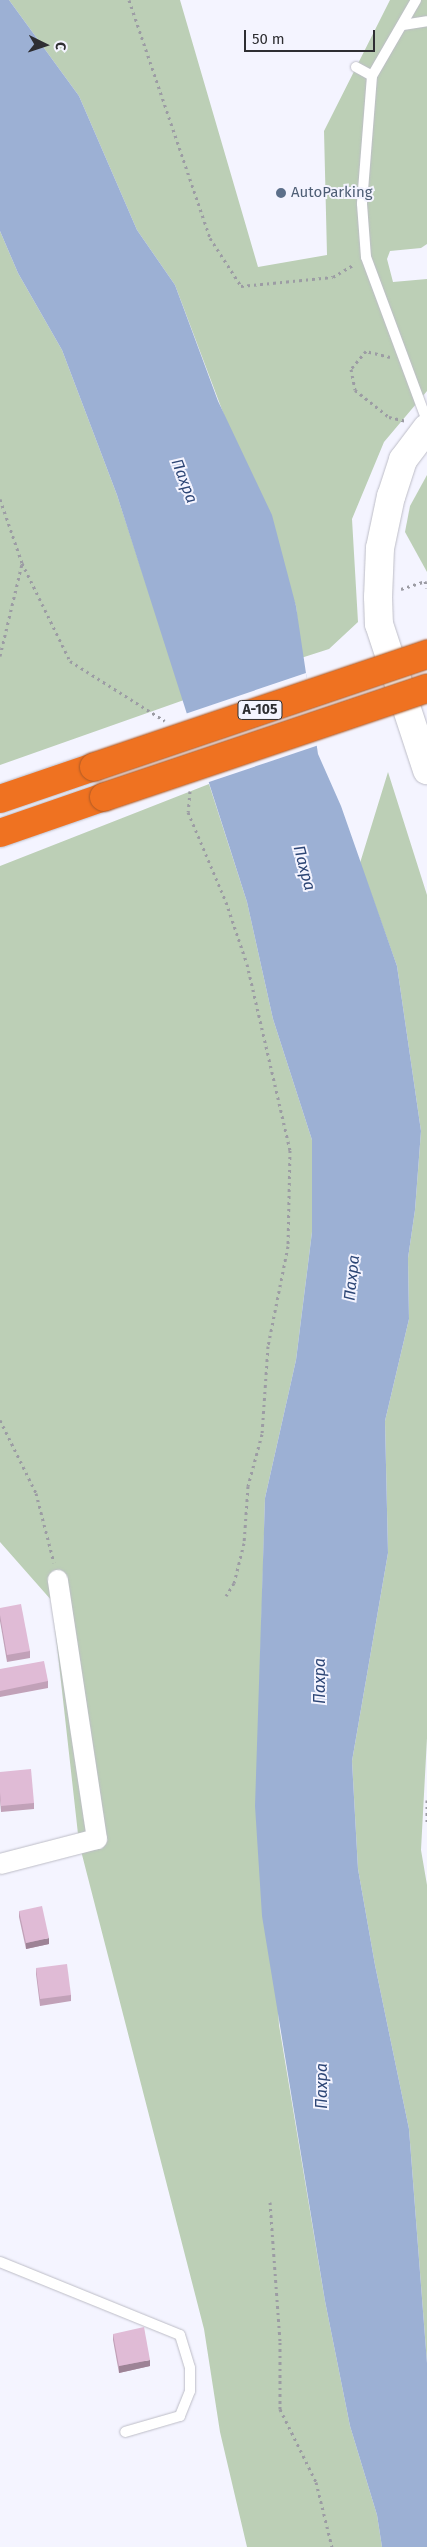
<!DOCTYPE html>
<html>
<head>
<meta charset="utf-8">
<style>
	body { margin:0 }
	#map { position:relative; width:427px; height:2547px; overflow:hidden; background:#f4f4ff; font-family:"Fira Sans",sans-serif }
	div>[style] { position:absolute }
	.green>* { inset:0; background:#bccfb6 }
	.water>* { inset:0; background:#9cb0d4 }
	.pier>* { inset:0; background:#f4f4ff }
	.path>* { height:3px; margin-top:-1.5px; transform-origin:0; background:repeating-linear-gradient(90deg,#9c9ca4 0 2.5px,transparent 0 6.5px) }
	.roads { filter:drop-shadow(0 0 1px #bdbdc7) drop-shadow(0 0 1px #bdbdc7) }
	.lane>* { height:10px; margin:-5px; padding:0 5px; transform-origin:5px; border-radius:5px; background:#fff }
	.street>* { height:20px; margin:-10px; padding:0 10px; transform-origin:10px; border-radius:10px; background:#fff }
	.secondary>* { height:28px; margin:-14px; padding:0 14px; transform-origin:14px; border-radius:14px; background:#fff }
	.highway>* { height:28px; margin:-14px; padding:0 14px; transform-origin:14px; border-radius:14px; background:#ef7221 }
	.bridges { filter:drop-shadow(0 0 1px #ab5a27) drop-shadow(0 0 1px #ab5a27) }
	.highway-bridge>* { height:28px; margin:-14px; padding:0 14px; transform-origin:14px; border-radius:14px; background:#ef7221 }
	.wall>* { inset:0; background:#c1a1b8 }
	.shaded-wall>* { inset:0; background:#9d8396 }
	.building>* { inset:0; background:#e0bbd6 }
	.dots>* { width:14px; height:14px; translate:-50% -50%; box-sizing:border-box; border:2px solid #f4f4ff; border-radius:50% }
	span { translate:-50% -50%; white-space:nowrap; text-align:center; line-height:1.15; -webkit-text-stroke:4px #f4f4ff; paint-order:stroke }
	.shield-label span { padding:1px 4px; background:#f4f4ff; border:1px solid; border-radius:4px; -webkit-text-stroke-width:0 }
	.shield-label { font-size:14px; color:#2e2e32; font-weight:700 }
	.service-label { font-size:15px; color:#4e5e75 }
	.left { translate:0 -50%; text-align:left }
	.water-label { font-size:16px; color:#2c4575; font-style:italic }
	.north { position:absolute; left:20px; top:20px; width:50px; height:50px; -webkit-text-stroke:4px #f4f4ff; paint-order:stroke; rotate:94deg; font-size:14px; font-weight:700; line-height:20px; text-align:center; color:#2e2e32 }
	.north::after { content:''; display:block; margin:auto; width:18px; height:22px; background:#2e2e32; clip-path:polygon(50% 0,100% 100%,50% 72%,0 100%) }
	.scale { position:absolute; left:244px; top:30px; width:131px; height:22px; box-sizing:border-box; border:2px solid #2e2e32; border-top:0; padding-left:6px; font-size:15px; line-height:18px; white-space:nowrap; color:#2e2e32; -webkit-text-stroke:4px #f4f4ff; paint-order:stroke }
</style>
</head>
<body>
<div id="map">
	<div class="green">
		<div style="clip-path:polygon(9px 0,180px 0,258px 267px,327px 255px,324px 131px,390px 0,427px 0,427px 244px,421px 248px,390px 251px,387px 259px,393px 282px,427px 279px,427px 391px,384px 442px,352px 519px,358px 622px,329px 649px,301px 658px,296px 606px,175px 285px,137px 230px,79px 96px)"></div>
		<div style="clip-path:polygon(0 231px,18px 273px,62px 350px,117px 495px,184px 700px,0 765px)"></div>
		<div style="clip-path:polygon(427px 475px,427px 572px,405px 532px,410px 506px)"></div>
		<div style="clip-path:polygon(388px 772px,427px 895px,427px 1738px,421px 1850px,427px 1885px,427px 2363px,409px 2129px,375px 1965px,358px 1869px,352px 1761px,388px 1553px,385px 1421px,409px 1319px,408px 1258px,415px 1210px,421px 1131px,397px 966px,360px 863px)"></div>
		<div style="clip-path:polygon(209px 784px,247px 902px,273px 1019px,312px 1140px,312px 1232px,296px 1360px,265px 1498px,259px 1712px,279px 2025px,325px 2301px,350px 2426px,377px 2515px,382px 2547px,247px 2547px,220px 2432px,204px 2329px,79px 1843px,52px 1601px,0 1542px,0 866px)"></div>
	</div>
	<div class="water">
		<div style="clip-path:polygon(0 0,9px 0,79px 96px,137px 230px,175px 285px,218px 401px,272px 515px,296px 606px,318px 754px,341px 806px,397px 966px,421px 1131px,415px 1210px,408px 1258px,409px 1319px,385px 1421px,388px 1553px,352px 1761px,358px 1869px,375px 1965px,409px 2129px,427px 2363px,427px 2547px,382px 2547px,377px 2515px,350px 2426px,325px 2301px,262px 1916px,255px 1806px,265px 1498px,296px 1360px,312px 1232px,312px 1140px,273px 1019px,247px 902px,117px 495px,62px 350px,18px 273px,0 231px)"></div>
	</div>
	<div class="pier">
		<div style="clip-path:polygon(306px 673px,319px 745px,206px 783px,185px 714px)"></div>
	</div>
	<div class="path">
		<div style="left:129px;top:0;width:251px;rotate:71.2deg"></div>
		<div style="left:210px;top:238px;width:57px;rotate:57.1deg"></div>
		<div style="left:241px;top:286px;width:92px;rotate:-5.6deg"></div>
		<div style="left:333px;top:277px;width:26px;rotate:-31deg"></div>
		<div style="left:390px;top:357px;width:25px;rotate:-166deg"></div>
		<div style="left:366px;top:351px;width:23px;rotate:130deg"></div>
		<div style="left:351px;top:369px;width:21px;rotate:79deg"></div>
		<div style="left:355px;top:390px;width:43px;rotate:38.5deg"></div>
		<div style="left:389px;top:417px;width:18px;rotate:13deg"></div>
		<div style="left:0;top:499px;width:68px;rotate:71deg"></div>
		<div style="left:22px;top:563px;width:109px;rotate:63.9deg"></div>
		<div style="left:70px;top:661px;width:112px;rotate:32.3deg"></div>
		<div style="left:401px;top:589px;width:25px;rotate:-18deg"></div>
		<div style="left:425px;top:581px;width:7px;rotate:74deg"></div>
		<div style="left:0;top:656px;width:95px;rotate:-76.6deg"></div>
		<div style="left:190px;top:791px;width:21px;rotate:95deg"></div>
		<div style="left:188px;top:812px;width:98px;rotate:67.1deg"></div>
		<div style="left:226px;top:902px;width:65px;rotate:71.3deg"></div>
		<div style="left:247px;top:964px;width:191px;rotate:77deg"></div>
		<div style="left:290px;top:1150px;width:96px;rotate:91.2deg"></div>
		<div style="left:288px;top:1246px;width:102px;rotate:101.3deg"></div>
		<div style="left:268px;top:1346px;width:88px;rotate:93.9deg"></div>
		<div style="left:262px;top:1434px;width:54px;rotate:105.1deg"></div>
		<div style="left:248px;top:1486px;width:57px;rotate:94deg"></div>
		<div style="left:244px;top:1543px;width:41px;rotate:104deg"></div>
		<div style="left:234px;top:1583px;width:15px;rotate:122deg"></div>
		<div style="left:0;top:1420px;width:81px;rotate:63.7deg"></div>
		<div style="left:36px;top:1493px;width:72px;rotate:75.6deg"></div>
		<div style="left:427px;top:1800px;width:23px;rotate:90deg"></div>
		<div style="left:270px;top:2202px;width:140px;rotate:85.9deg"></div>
		<div style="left:280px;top:2342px;width:67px;rotate:90deg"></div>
		<div style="left:280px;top:2409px;width:81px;rotate:63.7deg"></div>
		<div style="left:316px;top:2482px;width:67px;rotate:76.2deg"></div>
	</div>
	<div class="roads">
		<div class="lane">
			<div style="left:416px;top:0;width:88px;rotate:120.1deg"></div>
			<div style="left:372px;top:76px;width:128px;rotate:94.5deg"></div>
			<div style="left:362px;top:204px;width:53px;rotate:85.7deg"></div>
			<div style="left:366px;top:257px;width:175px;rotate:69.6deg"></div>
			<div style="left:403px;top:25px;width:24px;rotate:-9deg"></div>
			<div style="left:356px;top:67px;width:18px;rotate:29deg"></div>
			<div style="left:0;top:2262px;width:194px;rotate:22.1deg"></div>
			<div style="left:180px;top:2335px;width:34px;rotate:73deg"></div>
			<div style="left:190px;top:2368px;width:23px;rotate:90deg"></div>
			<div style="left:190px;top:2391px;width:27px;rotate:112deg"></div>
			<div style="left:180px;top:2416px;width:57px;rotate:163.8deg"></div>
		</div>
		<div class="street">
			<div style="left:0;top:1864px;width:100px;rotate:-14.5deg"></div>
			<div style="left:97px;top:1839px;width:262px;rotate:-98.6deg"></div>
		</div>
		<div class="secondary">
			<div style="left:427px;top:428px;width:40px;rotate:127deg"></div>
			<div style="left:403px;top:460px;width:38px;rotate:108deg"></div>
			<div style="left:391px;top:496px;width:53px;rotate:101.9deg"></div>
			<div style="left:380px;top:548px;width:49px;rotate:92.3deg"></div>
			<div style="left:378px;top:597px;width:27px;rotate:88deg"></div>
			<div style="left:379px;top:624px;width:154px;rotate:71.8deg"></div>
		</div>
		<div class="highway">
			<div style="left:0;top:799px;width:99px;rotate:-18.8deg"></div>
			<div style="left:0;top:833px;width:110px;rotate:-19.1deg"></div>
		</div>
	</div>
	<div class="bridges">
		<div class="highway-bridge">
			<div style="left:94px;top:767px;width:352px;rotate:-18.7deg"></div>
			<div style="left:104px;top:797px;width:341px;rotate:-18.6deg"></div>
		</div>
	</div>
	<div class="wall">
		<div style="clip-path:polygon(0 1608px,30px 1651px,30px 1658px,7px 1662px,0 1621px)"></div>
		<div style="clip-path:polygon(0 1669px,48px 1681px,48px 1688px,0 1697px)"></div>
		<div style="clip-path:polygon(0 1772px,34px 1803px,34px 1809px,1px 1812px,0 1799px)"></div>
		<div style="clip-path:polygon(19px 1911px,49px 1944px,26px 1949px,19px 1917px)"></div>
		<div style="clip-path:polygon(36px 1968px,71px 1995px,71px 2001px,40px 2006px,36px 1974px)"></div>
		<div style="clip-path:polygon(113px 2334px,150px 2366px,119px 2373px,113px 2340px)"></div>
	</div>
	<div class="shaded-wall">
		<div style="clip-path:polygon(49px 1938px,49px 1944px,26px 1949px,26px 1943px)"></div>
		<div style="clip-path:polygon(150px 2360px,150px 2366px,119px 2373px,119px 2366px)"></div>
	</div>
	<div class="building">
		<div style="clip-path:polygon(21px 1604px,30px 1651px,7px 1655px,0 1615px,0 1608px)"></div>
		<div style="clip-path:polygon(44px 1661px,48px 1681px,0 1691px,0 1669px)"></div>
		<div style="clip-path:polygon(31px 1769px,34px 1803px,1px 1806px,0 1792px,0 1772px)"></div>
		<div style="clip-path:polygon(42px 1906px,49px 1938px,26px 1943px,19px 1911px)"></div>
		<div style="clip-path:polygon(67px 1964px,71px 1995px,40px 1999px,36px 1968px)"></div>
		<div style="clip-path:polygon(144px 2327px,150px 2360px,119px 2366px,113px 2334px)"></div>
	</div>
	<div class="dots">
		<div style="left:281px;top:193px;background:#5c6f8a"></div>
	</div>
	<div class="shield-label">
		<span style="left:260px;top:710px">А-105</span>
	</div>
	<div class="service-label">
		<span class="left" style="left:291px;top:193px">AutoParking</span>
	</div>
	<div class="water-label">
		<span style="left:184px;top:481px;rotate:69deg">Пахра</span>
		<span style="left:304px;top:868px;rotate:75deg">Пахра</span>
		<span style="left:352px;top:1278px;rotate:-84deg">Пахра</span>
		<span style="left:320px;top:1681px;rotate:-90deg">Пахра</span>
		<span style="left:322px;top:2086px;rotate:-90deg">Пахра</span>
	</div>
	<div class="north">С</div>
	<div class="scale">50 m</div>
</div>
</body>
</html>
